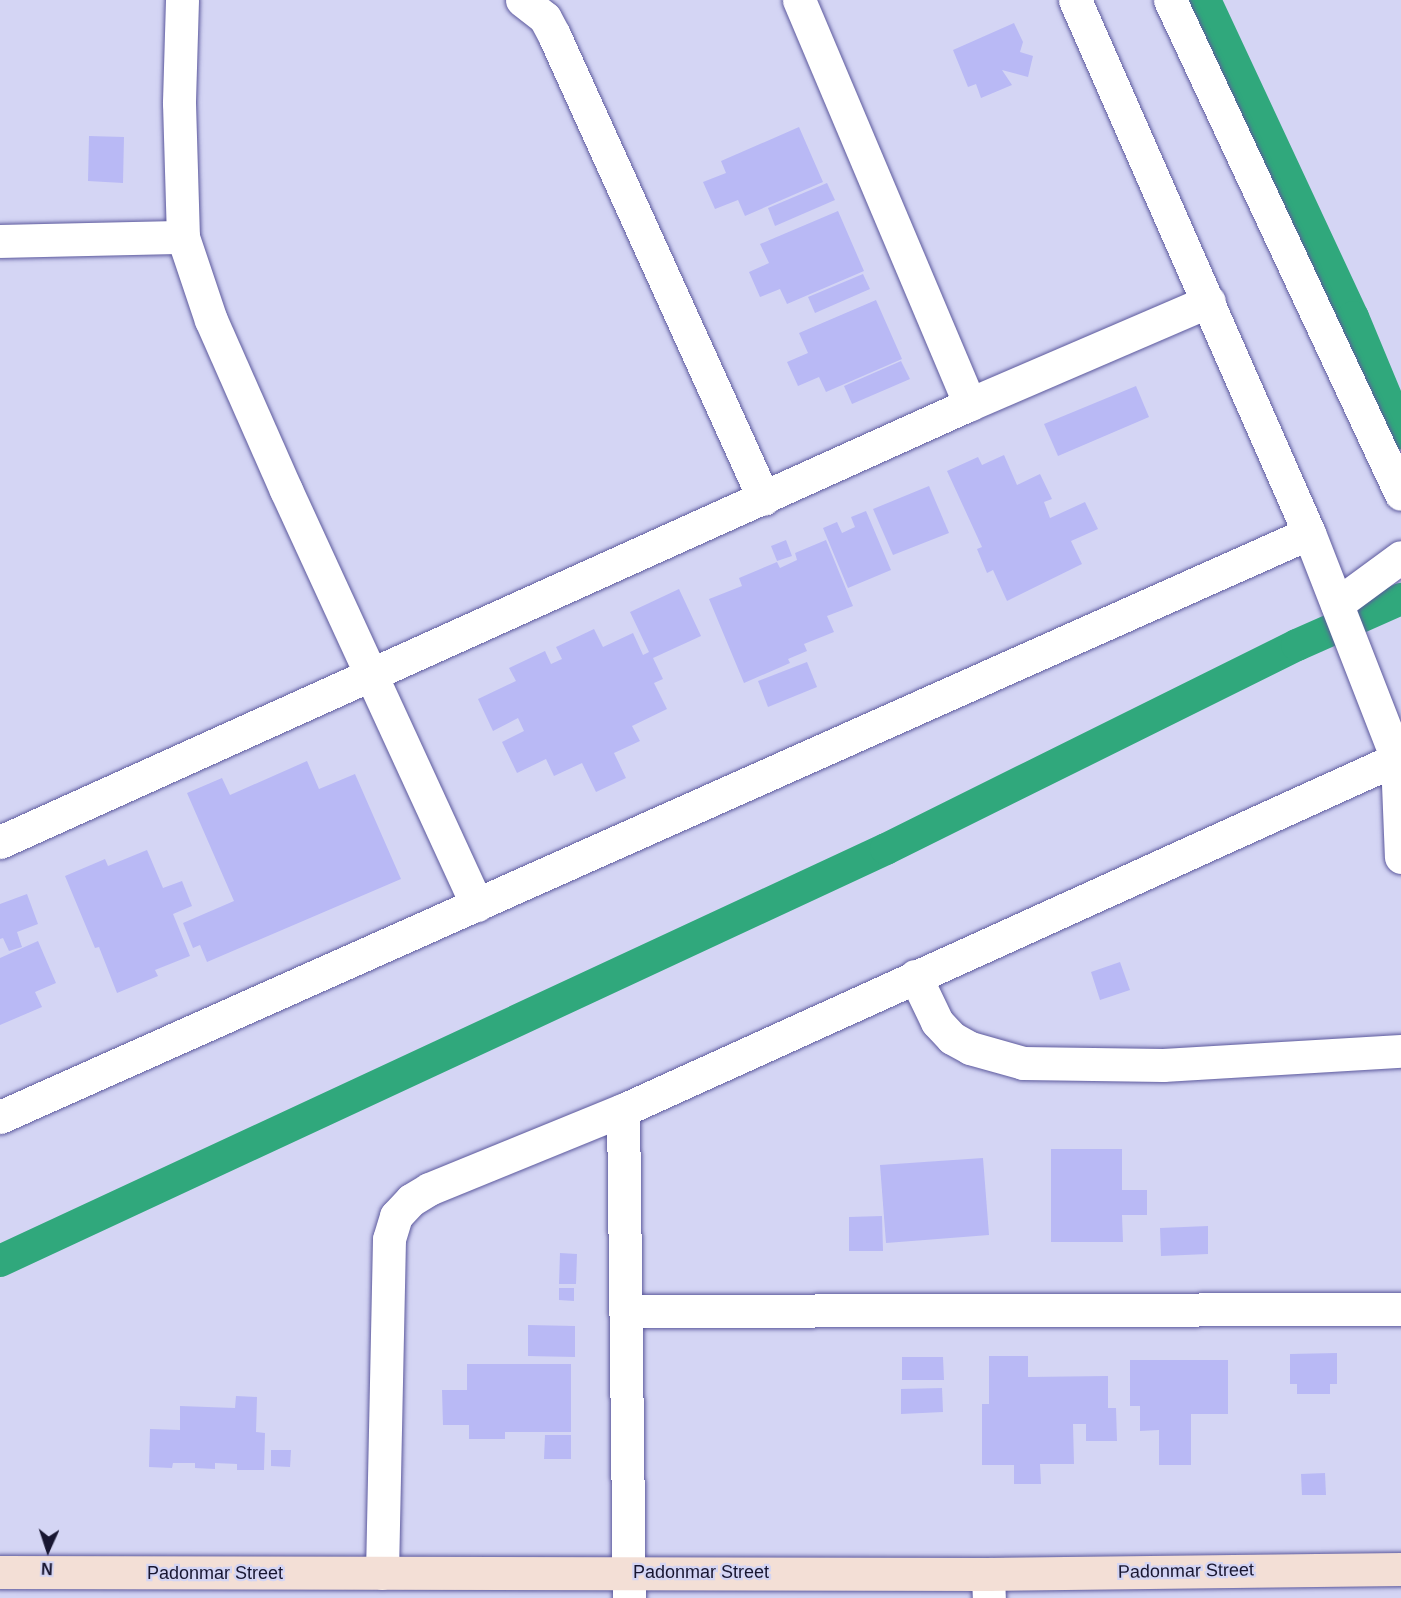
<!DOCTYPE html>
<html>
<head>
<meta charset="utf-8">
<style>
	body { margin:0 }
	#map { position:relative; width:1401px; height:1598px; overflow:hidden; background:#d4d5f4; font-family:Helvetica,sans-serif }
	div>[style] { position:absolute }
	.canal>* { height:32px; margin:-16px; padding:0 16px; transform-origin:16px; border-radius:16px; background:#30a87c }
	.building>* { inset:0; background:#b9b9f5 }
	.roads { filter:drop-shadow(0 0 2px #5c599d) drop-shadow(0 0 2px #5c599d) }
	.street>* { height:33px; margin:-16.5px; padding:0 16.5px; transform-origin:16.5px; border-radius:16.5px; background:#fff }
	.secondary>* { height:33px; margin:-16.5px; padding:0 16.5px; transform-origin:16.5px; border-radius:16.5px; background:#f3dfd6 }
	span { translate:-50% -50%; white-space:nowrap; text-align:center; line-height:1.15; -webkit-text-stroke:4.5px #d4d5f4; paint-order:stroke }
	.street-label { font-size:18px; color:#181631 }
	.north { position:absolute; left:18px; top:1520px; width:60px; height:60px; -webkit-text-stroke:4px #d4d5f4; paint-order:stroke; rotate:183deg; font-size:16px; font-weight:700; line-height:24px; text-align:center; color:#181631 }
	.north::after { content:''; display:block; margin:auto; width:21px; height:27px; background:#181631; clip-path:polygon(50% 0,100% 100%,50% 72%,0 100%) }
</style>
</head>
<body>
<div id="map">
	<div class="canal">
		<div style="left:1205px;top:0;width:350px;rotate:65deg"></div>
		<div style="left:1353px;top:317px;width:126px;rotate:67.5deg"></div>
		<div style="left:0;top:1261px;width:977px;rotate:-24.94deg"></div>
		<div style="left:886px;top:849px;width:459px;rotate:-26.4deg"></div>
		<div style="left:1297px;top:645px;width:114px;rotate:-23.9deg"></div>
	</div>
	<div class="building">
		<div style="clip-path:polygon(1014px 23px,1023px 42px,1020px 52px,1033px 56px,1028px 77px,1002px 70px,1012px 85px,981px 98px,976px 84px,968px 87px,953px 50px)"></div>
		<div style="clip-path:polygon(799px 127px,823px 182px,745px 216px,738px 200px,715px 209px,703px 182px,726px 173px,721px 161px)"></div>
		<div style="clip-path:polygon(89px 136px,124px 137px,123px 183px,88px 181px)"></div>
		<div style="clip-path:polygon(827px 183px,835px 200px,775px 226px,768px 208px)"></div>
		<div style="clip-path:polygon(838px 211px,864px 271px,787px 304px,780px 289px,760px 297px,749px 272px,769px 263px,760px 244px)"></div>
		<div style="clip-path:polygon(863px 274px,870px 289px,815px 313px,808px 297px)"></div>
		<div style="clip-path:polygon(876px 300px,902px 359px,826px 392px,819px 377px,798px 386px,787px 362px,808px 353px,799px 333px)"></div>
		<div style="clip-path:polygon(901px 361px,910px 379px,852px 404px,844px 386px)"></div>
		<div style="clip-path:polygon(1136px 386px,1149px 417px,1058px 456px,1044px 424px)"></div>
		<div style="clip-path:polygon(1004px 455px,1017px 485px,1040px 474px,1052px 499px,1044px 502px,1050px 518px,1085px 502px,1098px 529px,1071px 541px,1082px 564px,1007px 601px,993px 570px,987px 573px,977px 549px,982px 547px,947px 471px,978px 457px,982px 465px)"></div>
		<div style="clip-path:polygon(929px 486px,949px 533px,893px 555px,873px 509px)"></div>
		<div style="clip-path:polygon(866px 511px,891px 570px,848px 588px,823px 528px,837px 522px,842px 533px,855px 527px,851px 517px)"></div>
		<div style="clip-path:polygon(786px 540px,792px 556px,777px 561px,771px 546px)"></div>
		<div style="clip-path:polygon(826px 540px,853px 606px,827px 616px,834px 632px,804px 644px,807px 651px,788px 659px,790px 663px,744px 683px,709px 599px,742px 586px,739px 578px,777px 562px,780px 568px,797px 560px,795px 553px)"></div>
		<div style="clip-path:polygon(679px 589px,701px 636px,653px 658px,663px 679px,654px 683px,667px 709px,632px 726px,640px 741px,614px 753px,626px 778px,596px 792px,582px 763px,554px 776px,546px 759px,517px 773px,502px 742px,524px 731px,518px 718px,493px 731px,478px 699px,516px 681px,509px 668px,545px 651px,551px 664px,562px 659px,556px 647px,594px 629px,603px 647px,633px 633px,643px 655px,649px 652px,630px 612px)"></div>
		<div style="clip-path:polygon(807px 662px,817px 687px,768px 707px,758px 681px)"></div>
		<div style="clip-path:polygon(307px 761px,319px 789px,355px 774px,401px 879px,207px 962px,200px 945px,193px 948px,183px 923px,234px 901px,187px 793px,222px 778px,230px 795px)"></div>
		<div style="clip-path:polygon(147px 850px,163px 888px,182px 881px,192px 906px,173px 914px,190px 956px,155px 970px,158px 976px,117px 993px,99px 947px,95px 948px,65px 876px,105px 859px,108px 866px)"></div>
		<div style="clip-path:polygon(27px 894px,38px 924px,17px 932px,22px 947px,9px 951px,3px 938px,0 939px,0 904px)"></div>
		<div style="clip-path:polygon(38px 941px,56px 983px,35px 992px,42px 1007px,0 1025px,0 958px)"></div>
		<div style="clip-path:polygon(1120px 962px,1130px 990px,1100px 1000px,1091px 972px)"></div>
		<div style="clip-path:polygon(1051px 1149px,1122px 1149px,1122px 1190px,1147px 1190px,1147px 1215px,1122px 1215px,1123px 1242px,1051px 1242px)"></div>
		<div style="clip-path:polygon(983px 1158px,989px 1235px,886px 1243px,880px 1165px)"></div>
		<div style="clip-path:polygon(882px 1216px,883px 1251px,849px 1251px,849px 1217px)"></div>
		<div style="clip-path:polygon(1208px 1226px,1208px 1254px,1161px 1256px,1160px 1228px)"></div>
		<div style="clip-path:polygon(560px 1253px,577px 1254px,576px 1284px,559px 1284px)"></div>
		<div style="clip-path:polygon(559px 1288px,574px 1288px,574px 1301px,559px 1300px)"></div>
		<div style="clip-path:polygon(528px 1325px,575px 1326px,575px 1357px,528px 1356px)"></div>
		<div style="clip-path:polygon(1337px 1353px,1337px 1384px,1330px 1384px,1330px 1394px,1297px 1394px,1297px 1384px,1290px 1384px,1290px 1354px)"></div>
		<div style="clip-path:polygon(989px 1356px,1028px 1356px,1028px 1377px,1108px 1376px,1108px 1408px,1116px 1408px,1117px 1441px,1086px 1441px,1086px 1424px,1073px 1424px,1074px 1464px,1040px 1464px,1041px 1484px,1014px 1484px,1014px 1465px,982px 1465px,982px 1404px,989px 1404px)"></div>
		<div style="clip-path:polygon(902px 1357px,943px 1357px,944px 1380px,902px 1380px)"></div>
		<div style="clip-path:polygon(1130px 1360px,1228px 1360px,1228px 1414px,1191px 1414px,1191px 1465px,1159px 1465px,1159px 1430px,1140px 1431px,1140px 1406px,1130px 1406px)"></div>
		<div style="clip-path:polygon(467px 1364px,571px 1364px,571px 1432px,505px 1432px,505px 1439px,469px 1439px,469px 1425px,443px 1425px,442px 1390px,467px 1390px)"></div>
		<div style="clip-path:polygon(942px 1388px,943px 1412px,901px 1414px,901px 1389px)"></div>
		<div style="clip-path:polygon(236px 1396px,257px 1397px,256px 1432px,265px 1433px,264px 1470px,237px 1470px,237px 1464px,215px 1463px,215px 1469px,195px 1468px,195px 1463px,173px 1463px,172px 1468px,149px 1467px,150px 1429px,180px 1430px,180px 1406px,235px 1408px)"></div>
		<div style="clip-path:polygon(545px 1435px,571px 1435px,571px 1459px,544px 1459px)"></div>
		<div style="clip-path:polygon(271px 1450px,291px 1450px,290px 1467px,271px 1466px)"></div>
		<div style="clip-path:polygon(1325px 1473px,1326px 1495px,1302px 1495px,1301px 1474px)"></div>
	</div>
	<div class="roads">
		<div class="street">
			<div style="left:182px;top:0;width:103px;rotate:91.7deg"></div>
			<div style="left:179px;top:103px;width:134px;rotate:88.3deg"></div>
			<div style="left:183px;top:237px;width:88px;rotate:71.4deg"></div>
			<div style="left:211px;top:320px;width:186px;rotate:66.2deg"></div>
			<div style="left:286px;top:490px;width:457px;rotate:65.3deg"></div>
			<div style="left:522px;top:0;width:29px;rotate:38deg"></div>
			<div style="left:545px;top:18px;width:19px;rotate:62deg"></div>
			<div style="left:554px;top:35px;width:509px;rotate:65.65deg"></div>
			<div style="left:799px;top:0;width:439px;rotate:67.1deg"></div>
			<div style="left:1075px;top:0;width:582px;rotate:66.3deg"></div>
			<div style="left:1309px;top:533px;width:243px;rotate:68.7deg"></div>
			<div style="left:1397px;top:759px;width:98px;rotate:87.7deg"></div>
			<div style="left:1170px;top:0;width:545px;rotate:64.94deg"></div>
			<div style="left:0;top:241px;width:183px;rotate:-1.3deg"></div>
			<div style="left:1337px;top:604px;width:79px;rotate:-36.3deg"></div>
			<div style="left:0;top:842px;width:1064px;rotate:-24.3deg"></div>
			<div style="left:970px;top:404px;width:260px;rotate:-23.3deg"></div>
			<div style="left:915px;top:976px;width:51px;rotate:64.4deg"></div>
			<div style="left:937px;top:1022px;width:22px;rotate:47deg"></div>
			<div style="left:952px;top:1038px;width:21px;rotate:29deg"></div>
			<div style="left:970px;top:1048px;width:55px;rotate:15.8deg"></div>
			<div style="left:1023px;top:1063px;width:140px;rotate:0.8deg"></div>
			<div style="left:1163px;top:1065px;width:238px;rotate:-3.4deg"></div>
			<div style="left:623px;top:1110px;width:488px;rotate:89.3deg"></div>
			<div style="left:0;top:1117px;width:1433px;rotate:-24.04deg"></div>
			<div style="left:627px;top:1311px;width:774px;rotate:-0.15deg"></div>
			<div style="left:382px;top:1573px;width:334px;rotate:-88.8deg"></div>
			<div style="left:389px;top:1239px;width:24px;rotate:-73deg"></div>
			<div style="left:396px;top:1216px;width:22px;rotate:-47deg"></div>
			<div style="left:411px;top:1200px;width:21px;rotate:-31deg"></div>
			<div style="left:429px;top:1189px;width:209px;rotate:-22.2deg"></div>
			<div style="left:623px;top:1110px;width:854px;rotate:-24.41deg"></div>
			<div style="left:988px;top:1574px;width:24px;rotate:88deg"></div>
		</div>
		<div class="secondary">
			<div style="left:0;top:1572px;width:988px;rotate:0.12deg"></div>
			<div style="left:988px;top:1574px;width:413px;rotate:-0.7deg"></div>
		</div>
	</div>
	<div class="street-label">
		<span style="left:1186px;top:1571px;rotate:-1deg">Padonmar Street</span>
		<span style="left:701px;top:1572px">Padonmar Street</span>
		<span style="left:215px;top:1573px">Padonmar Street</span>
	</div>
	<div class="north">N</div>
</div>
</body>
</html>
